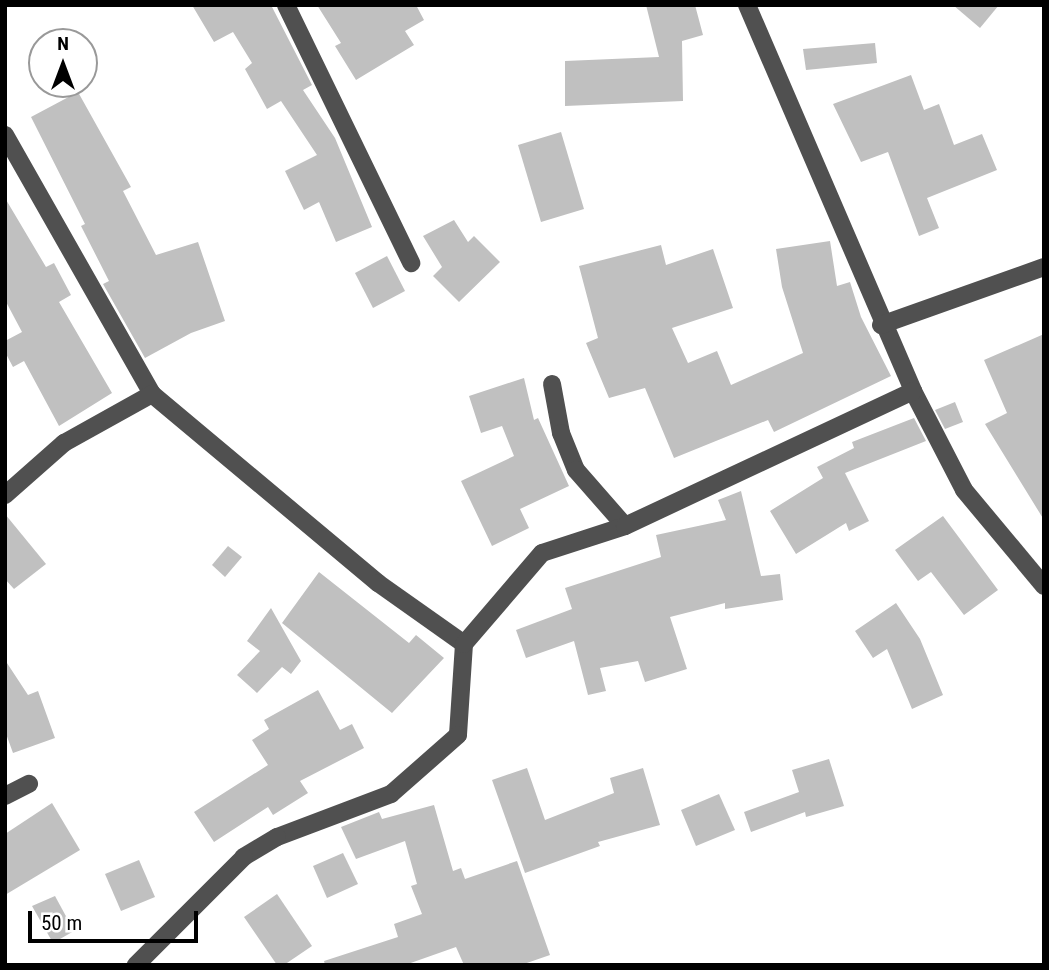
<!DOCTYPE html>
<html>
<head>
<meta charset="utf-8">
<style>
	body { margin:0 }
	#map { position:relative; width:1049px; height:970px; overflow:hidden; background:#fff; font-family:"Roboto Condensed",sans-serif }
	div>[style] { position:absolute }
	.building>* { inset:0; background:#c0c0c0 }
	.minor>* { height:18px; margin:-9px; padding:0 9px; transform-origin:9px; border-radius:9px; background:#505050 }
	span { translate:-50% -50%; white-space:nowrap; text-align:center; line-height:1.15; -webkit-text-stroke:5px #fff; paint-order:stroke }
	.frame { position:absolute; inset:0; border:7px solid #000; pointer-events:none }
	.north { position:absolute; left:28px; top:28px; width:70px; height:70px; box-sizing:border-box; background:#fff; border:2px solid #999; border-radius:50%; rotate:0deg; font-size:19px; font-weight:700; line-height:28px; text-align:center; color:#000 }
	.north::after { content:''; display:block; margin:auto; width:24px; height:32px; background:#000; clip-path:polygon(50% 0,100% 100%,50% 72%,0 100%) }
	.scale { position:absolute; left:28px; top:911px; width:170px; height:32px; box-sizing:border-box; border:4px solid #000; border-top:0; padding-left:9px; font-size:21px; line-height:24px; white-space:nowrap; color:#000; -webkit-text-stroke:5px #fff; paint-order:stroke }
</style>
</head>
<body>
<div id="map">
	<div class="building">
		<div style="clip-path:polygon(192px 5px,271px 5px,312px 85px,303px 90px,335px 138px,372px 227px,336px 242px,319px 202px,304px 210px,285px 171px,317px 155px,281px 101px,267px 109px,245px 69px,252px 63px,233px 32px,214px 42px)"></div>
		<div style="clip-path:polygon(317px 5px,416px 5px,424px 20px,405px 31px,414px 45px,356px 80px,335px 46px,341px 43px)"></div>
		<div style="clip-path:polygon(646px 5px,695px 5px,703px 35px,682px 41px,683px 101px,565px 106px,565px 61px,659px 57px)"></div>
		<div style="clip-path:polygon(953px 5px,999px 5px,980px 28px)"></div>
		<div style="clip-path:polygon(875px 43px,877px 63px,806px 70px,803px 49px)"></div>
		<div style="clip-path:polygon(911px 75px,924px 110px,939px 104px,954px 145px,982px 134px,997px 170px,927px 198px,939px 228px,919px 236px,888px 152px,861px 162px,833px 104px)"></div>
		<div style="clip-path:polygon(78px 92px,131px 187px,123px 191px,156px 255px,198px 242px,225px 321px,191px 333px,145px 358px,103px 284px,109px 281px,81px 226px,85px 224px,31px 117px)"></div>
		<div style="clip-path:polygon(561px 132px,584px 209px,541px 222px,518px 145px)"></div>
		<div style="clip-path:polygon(5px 198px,46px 267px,54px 263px,71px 295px,59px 302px,112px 393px,59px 426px,24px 361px,13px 367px,5px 352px,5px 341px,22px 332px,5px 300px)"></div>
		<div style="clip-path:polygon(454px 220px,468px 242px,474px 236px,500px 262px,459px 302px,433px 276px,442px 267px,423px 236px)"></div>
		<div style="clip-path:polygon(830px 241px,837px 286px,850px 282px,861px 317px,891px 376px,774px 432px,768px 420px,674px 458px,645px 388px,609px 398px,586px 343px,598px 338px,579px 266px,661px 245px,666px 265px,713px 249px,733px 308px,672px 328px,688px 363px,717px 351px,731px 385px,803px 353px,782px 287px,776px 249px)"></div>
		<div style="clip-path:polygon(387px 256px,405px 291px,373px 308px,355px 273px)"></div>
		<div style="clip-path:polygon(1044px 334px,1044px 520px,985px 424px,1007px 413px,984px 360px)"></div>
		<div style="clip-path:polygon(524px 378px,534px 420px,538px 418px,569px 486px,520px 509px,529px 528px,492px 546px,461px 481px,514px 456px,502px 426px,481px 433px,469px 396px)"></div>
		<div style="clip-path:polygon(955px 402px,963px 422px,945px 429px,935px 410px)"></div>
		<div style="clip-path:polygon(914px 418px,926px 441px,845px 473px,869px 521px,849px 531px,846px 523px,796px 554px,770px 511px,823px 478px,817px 467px,854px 448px,852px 442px)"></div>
		<div style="clip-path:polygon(741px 491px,761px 576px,780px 574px,783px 600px,725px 609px,725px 603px,670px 617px,687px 669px,645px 682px,638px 661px,600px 668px,606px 691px,588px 695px,574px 641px,526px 658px,516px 630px,572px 609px,565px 588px,661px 557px,656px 535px,726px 520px,718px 500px)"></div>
		<div style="clip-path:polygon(5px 514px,46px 564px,14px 589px,5px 579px)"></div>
		<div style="clip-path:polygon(943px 516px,998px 590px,964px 615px,931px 572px,918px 581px,895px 550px)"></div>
		<div style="clip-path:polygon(228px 546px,242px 557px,225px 577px,212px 565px)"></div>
		<div style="clip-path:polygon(319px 572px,409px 643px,416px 635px,444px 658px,392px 713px,282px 623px)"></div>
		<div style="clip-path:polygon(896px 603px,920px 639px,943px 695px,912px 709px,887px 649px,873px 658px,855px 631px)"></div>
		<div style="clip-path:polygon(271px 608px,301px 661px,291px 674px,282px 667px,257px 693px,237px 675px,260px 651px,247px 641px)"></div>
		<div style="clip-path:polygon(5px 660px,28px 695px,38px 691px,55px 738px,13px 753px,5px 731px)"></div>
		<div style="clip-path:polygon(318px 690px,340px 730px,352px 724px,364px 748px,300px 781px,308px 793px,273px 815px,268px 807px,214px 842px,194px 812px,268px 765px,252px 740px,269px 729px,264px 720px)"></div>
		<div style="clip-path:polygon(829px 759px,844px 806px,806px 817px,805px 812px,751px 832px,744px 812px,799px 792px,792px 770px)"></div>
		<div style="clip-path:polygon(527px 768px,545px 820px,614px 793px,610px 778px,643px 768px,660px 825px,598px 842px,600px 846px,525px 873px,492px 780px)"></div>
		<div style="clip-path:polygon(719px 794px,735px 830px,696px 846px,681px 810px)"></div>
		<div style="clip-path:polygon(52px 803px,80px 850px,5px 895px,5px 834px)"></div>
		<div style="clip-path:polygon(434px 805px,453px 871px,461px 868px,465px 879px,517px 861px,550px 955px,521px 965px,464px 965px,456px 947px,405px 965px,325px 965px,324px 961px,398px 937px,394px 924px,422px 914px,411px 886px,417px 884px,405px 841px,356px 859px,341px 827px,379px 812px,382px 819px)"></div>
		<div style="clip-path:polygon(343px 853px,358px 884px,327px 898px,313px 866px)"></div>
		<div style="clip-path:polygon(139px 860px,155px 897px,121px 911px,105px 874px)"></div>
		<div style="clip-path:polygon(277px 894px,312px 946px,284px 965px,277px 965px,244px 917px)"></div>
		<div style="clip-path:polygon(55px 896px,74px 931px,53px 943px,32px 906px)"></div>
	</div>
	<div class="minor">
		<div style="left:286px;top:5px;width:287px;rotate:64.1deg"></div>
		<div style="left:747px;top:5px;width:420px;rotate:66.7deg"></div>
		<div style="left:913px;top:391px;width:111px;rotate:62.7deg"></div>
		<div style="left:964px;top:490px;width:125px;rotate:50.2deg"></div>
		<div style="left:5px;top:135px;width:298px;rotate:60.4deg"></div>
		<div style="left:152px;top:394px;width:295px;rotate:39.9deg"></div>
		<div style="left:378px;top:583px;width:105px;rotate:35.3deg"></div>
		<div style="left:464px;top:644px;width:91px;rotate:93.8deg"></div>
		<div style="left:458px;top:735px;width:89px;rotate:138.6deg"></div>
		<div style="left:391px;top:794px;width:122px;rotate:159.3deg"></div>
		<div style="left:277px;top:837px;width:39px;rotate:149deg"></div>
		<div style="left:244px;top:857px;width:153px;rotate:135deg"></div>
		<div style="left:881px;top:325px;width:173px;rotate:-19.6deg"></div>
		<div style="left:552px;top:384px;width:50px;rotate:79.6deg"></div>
		<div style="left:561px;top:433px;width:40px;rotate:68deg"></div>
		<div style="left:576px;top:470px;width:74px;rotate:48.8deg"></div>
		<div style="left:5px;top:495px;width:79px;rotate:-41.4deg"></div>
		<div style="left:64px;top:443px;width:101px;rotate:-29.1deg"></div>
		<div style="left:464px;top:644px;width:120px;rotate:-49.4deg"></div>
		<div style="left:542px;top:553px;width:87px;rotate:-18deg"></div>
		<div style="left:625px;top:526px;width:318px;rotate:-25.1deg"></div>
		<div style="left:5px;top:796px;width:27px;rotate:-27deg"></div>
	</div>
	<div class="frame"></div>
	<div class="north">N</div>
	<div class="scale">50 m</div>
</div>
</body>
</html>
